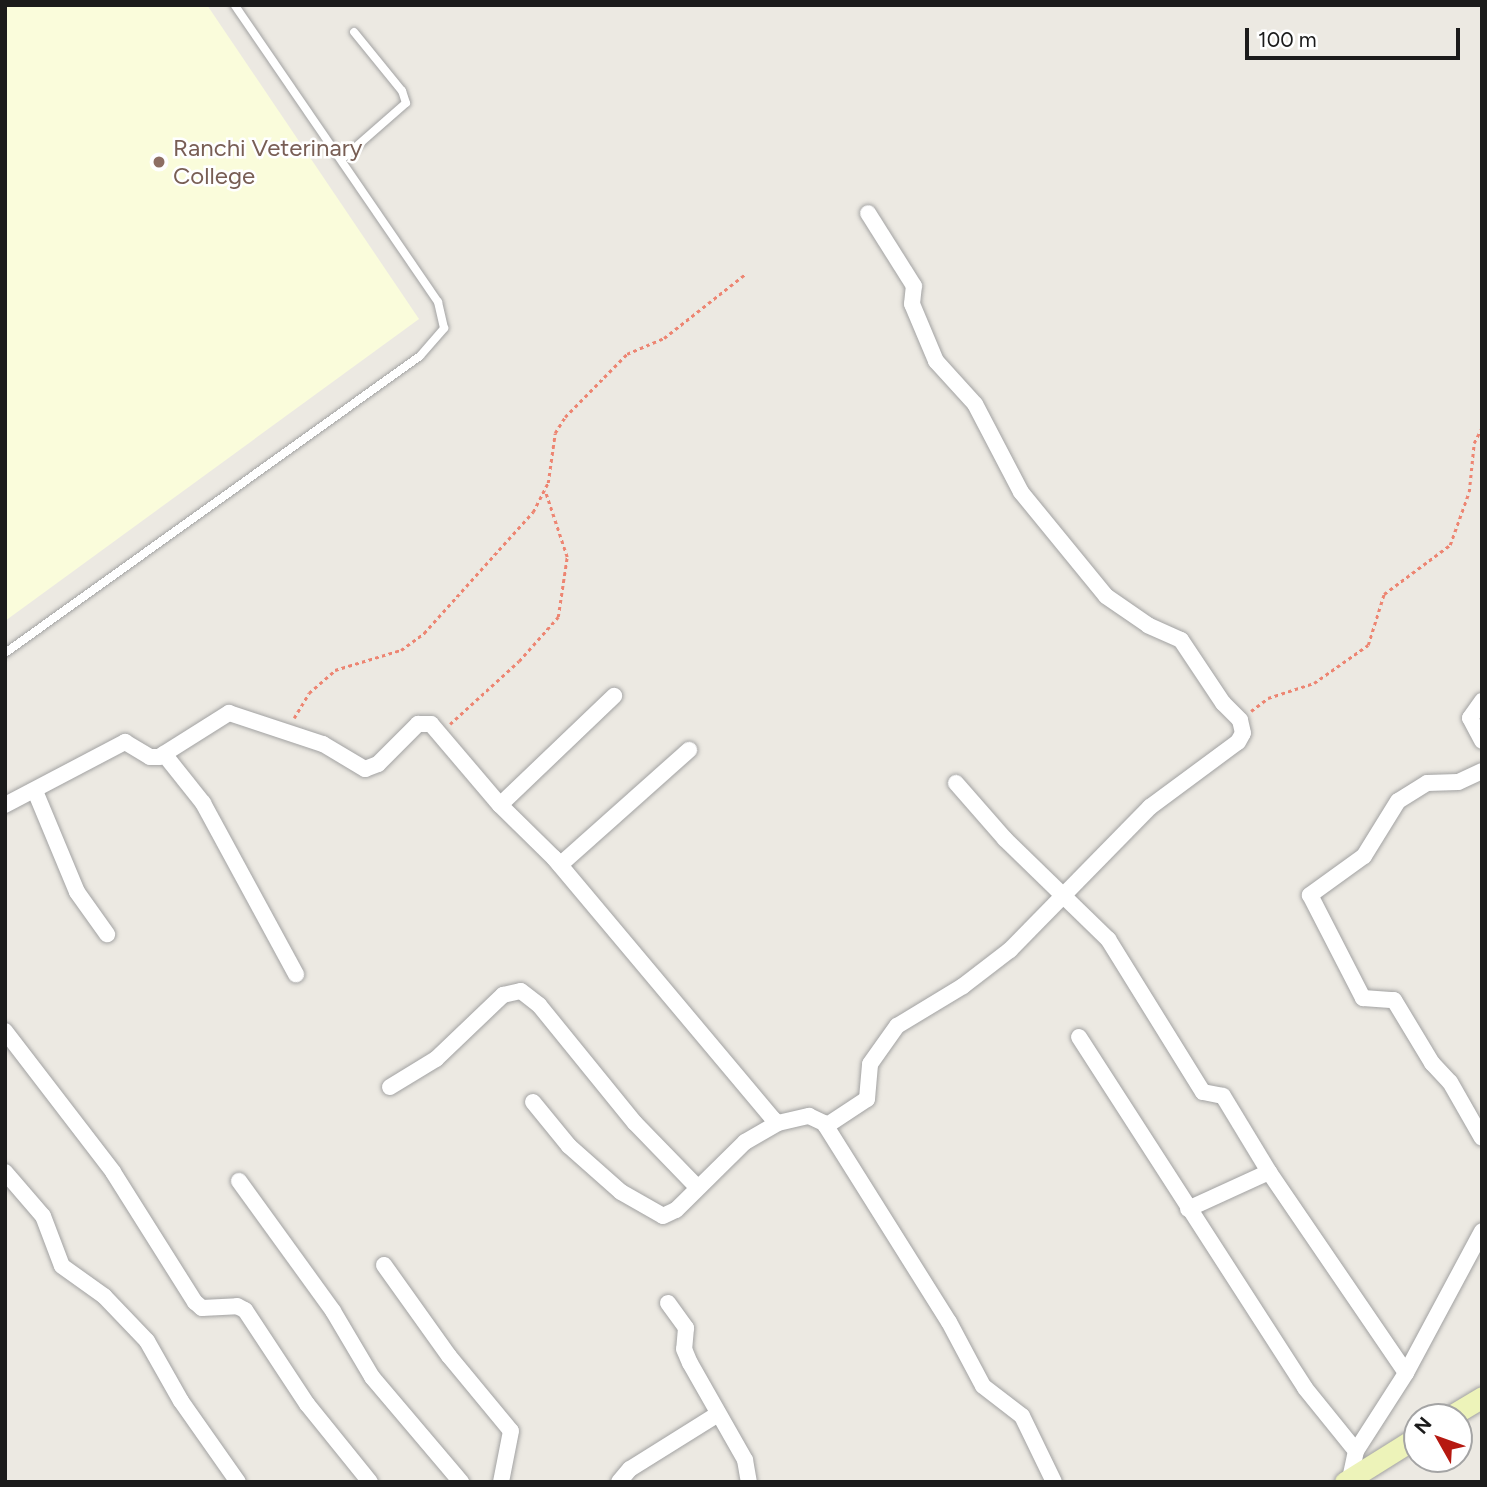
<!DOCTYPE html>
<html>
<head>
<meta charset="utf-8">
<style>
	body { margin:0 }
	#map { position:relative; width:1487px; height:1487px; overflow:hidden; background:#ece9e2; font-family:Figtree,sans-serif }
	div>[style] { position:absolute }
	.education>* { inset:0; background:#fafcdb }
	.path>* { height:2.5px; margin-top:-1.25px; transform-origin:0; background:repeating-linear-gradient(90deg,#ed8572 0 3.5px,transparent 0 7px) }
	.roads { filter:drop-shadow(0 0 2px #a2a2a2) drop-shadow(0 0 2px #a2a2a2) }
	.lane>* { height:8px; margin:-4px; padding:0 4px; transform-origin:4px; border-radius:4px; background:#fff }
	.street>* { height:16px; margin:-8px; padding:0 8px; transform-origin:8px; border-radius:8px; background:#fff }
	.secondary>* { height:21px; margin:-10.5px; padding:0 10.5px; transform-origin:10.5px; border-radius:10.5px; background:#edf3b9 }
	.dots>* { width:19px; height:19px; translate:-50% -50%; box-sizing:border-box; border:4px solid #fff; border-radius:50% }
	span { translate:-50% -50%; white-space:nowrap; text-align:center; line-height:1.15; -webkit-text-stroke:5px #fff; paint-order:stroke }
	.education-label { font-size:24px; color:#785e54 }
	.left { translate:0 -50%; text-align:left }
	.frame { position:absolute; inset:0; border:7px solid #1b1b1b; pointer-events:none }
	.north { position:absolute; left:1403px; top:1403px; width:70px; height:70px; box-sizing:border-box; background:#fff; border:2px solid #a4a4a4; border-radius:50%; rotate:310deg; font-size:19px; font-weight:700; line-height:28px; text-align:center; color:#1b1b1b }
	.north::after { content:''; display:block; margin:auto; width:24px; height:32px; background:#b61911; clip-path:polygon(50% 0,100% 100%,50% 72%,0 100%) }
	.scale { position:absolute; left:1245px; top:28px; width:215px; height:32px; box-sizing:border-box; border:4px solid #1b1b1b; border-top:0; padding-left:9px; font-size:21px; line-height:24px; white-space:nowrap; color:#1b1b1b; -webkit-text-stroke:5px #fff; paint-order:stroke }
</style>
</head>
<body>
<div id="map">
	<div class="education">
		<div style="clip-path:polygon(5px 5px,207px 5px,419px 319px,5px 621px)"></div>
	</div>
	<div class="path">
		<div style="left:1251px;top:711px;width:21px;rotate:-37deg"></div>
		<div style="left:1268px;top:698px;width:48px;rotate:-18.1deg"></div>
		<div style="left:1314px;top:683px;width:66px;rotate:-35.1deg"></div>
		<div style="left:1368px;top:645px;width:53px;rotate:-72.6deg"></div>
		<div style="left:1384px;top:594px;width:82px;rotate:-36.6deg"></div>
		<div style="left:1450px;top:545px;width:56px;rotate:-70.3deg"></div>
		<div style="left:1469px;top:492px;width:49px;rotate:-84.2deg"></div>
		<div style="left:1474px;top:443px;width:18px;rotate:-63deg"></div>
		<div style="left:294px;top:718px;width:29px;rotate:-59deg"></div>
		<div style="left:309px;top:693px;width:35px;rotate:-41deg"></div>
		<div style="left:335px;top:670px;width:69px;rotate:-16.9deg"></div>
		<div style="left:401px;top:650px;width:29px;rotate:-36deg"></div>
		<div style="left:424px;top:633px;width:163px;rotate:-48deg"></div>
		<div style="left:533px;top:512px;width:33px;rotate:-63deg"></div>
		<div style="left:548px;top:483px;width:50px;rotate:-82deg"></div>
		<div style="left:555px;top:433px;width:19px;rotate:-58deg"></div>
		<div style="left:565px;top:417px;width:88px;rotate:-45.5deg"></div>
		<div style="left:627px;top:354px;width:40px;rotate:-23.4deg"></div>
		<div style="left:664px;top:338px;width:102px;rotate:-38.2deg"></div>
		<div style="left:450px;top:724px;width:93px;rotate:-42.4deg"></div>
		<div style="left:519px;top:661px;width:59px;rotate:-48.4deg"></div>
		<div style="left:558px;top:617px;width:61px;rotate:-81.5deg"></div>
		<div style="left:567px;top:557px;width:70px;rotate:-108.4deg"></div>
	</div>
	<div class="roads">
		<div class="lane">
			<div style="left:342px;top:159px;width:85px;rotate:-41.2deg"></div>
			<div style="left:406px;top:103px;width:13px;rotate:-108deg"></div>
			<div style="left:402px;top:91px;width:76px;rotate:-129.1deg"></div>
			<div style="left:5px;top:653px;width:510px;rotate:-35.59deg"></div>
			<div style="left:420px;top:356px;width:37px;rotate:-49deg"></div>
			<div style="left:444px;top:328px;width:27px;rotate:-103deg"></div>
			<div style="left:438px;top:302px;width:360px;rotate:-124.4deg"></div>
		</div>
		<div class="street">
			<div style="left:1482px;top:701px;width:21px;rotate:125deg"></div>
			<div style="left:1470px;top:718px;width:26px;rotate:62deg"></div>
			<div style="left:164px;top:754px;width:63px;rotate:51.5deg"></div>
			<div style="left:203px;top:803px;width:195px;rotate:61.5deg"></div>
			<div style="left:1482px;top:771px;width:26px;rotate:155deg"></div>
			<div style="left:1458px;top:782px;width:31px;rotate:178deg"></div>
			<div style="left:1427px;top:783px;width:34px;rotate:148deg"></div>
			<div style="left:1398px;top:801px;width:65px;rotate:121.7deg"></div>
			<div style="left:1364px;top:856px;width:67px;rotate:144.2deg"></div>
			<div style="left:1310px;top:895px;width:116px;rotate:62.8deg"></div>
			<div style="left:1363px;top:998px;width:31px;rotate:4deg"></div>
			<div style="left:1394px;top:1000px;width:74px;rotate:58.9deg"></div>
			<div style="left:1432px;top:1063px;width:26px;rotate:47deg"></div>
			<div style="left:1450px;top:1082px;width:64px;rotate:60.3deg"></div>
			<div style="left:956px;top:783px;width:74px;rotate:48.8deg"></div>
			<div style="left:1005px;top:839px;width:144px;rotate:44.2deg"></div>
			<div style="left:1108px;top:939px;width:180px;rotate:58.2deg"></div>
			<div style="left:1203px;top:1092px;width:20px;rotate:11deg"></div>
			<div style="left:1223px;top:1096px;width:89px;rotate:58.8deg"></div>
			<div style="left:1269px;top:1172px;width:243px;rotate:55.7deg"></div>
			<div style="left:35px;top:791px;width:109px;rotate:67.4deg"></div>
			<div style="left:77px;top:892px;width:52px;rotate:54.5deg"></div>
			<div style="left:5px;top:805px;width:136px;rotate:-27.7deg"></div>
			<div style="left:125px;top:742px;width:29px;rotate:31deg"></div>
			<div style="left:150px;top:757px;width:9px"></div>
			<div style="left:159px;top:757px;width:83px;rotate:-32.2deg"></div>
			<div style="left:229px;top:713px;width:99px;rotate:18.3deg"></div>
			<div style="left:323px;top:744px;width:49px;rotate:30.8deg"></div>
			<div style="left:365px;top:769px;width:14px;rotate:-21deg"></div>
			<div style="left:378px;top:764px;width:57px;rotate:-45deg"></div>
			<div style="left:418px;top:724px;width:13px"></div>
			<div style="left:431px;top:724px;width:106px;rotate:49.6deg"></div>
			<div style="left:500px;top:805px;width:76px;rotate:44.5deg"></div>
			<div style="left:554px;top:858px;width:341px;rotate:50deg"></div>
			<div style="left:773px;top:1119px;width:6px;rotate:39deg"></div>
			<div style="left:778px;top:1123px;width:32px;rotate:-13deg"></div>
			<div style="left:809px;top:1116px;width:17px;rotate:25deg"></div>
			<div style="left:824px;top:1123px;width:235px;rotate:57.9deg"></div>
			<div style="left:949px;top:1322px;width:72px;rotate:62deg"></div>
			<div style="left:983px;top:1386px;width:49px;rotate:37.6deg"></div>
			<div style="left:1022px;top:1416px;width:73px;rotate:64.1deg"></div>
			<div style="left:500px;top:805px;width:158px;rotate:-43.7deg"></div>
			<div style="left:560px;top:865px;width:173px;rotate:-41.7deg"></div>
			<div style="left:5px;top:1031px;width:178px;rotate:52.5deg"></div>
			<div style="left:113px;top:1172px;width:154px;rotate:57.8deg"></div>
			<div style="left:195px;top:1302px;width:9px;rotate:41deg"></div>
			<div style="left:202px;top:1308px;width:35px;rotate:-3deg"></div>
			<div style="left:237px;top:1306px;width:9px;rotate:27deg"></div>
			<div style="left:245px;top:1310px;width:113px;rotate:56.6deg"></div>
			<div style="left:307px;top:1404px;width:100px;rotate:51.1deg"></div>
			<div style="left:1079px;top:1037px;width:417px;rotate:57.2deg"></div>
			<div style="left:1305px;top:1388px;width:81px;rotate:51deg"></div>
			<div style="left:390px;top:1087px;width:54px;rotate:-31.3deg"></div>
			<div style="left:436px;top:1059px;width:93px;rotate:-43.7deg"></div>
			<div style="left:503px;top:995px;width:18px;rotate:-13deg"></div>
			<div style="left:521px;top:991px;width:23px;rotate:38deg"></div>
			<div style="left:539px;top:1005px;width:152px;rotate:50.9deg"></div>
			<div style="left:635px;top:1123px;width:89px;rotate:45.9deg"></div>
			<div style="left:533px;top:1102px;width:57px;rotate:50.7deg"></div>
			<div style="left:569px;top:1146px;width:69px;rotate:41.5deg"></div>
			<div style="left:621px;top:1192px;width:48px;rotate:29.7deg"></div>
			<div style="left:663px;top:1216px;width:14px;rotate:-25deg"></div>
			<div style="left:676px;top:1210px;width:97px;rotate:-44.6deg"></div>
			<div style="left:745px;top:1142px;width:38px;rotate:-30deg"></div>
			<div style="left:826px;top:1126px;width:49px;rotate:-33.4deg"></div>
			<div style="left:867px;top:1099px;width:35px;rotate:-85deg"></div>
			<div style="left:870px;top:1064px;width:47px;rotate:-54.6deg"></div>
			<div style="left:897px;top:1026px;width:77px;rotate:-31.2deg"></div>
			<div style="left:963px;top:986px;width:59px;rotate:-37.5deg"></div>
			<div style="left:1010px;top:950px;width:200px;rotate:-45.6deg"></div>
			<div style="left:1150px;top:807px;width:109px;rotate:-36.5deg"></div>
			<div style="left:1238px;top:742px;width:10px;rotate:-61deg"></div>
			<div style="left:1243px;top:733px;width:13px;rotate:-103deg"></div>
			<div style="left:1240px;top:720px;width:24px;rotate:-135deg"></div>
			<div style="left:1223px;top:703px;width:76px;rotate:-123.7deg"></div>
			<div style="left:1181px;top:640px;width:36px;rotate:-156deg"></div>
			<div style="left:1148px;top:625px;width:51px;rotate:-145.4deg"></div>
			<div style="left:1106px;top:596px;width:134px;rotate:-129.3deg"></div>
			<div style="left:1021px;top:492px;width:99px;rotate:-117.6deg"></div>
			<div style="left:975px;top:404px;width:58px;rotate:-132.2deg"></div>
			<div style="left:936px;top:361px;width:62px;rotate:-112.8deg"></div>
			<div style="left:912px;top:304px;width:18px;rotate:-84deg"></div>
			<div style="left:914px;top:286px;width:86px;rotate:-122.2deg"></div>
			<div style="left:5px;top:1172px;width:58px;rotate:49.2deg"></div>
			<div style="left:43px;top:1216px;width:53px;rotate:69.2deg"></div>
			<div style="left:62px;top:1266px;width:52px;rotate:35.5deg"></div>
			<div style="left:104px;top:1296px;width:62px;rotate:46.3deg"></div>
			<div style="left:147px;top:1341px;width:69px;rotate:60.5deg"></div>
			<div style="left:181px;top:1401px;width:99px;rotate:54.9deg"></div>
			<div style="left:239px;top:1181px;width:160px;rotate:54.1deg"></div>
			<div style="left:333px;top:1311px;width:77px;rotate:59.4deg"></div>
			<div style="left:372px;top:1377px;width:138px;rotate:49.7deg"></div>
			<div style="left:1188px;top:1209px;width:89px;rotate:-24.6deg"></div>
			<div style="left:384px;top:1265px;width:112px;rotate:54.5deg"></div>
			<div style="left:449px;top:1356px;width:97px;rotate:50.4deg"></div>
			<div style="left:511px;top:1431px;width:52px;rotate:101.1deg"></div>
			<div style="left:668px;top:1303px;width:31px;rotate:54deg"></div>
			<div style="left:686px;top:1328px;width:21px;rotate:95deg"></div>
			<div style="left:684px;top:1349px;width:15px;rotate:67deg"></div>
			<div style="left:690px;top:1363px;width:112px;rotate:60.4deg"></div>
			<div style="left:745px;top:1460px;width:22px;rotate:80deg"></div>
			<div style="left:1350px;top:1479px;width:29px;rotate:-78deg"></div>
			<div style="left:1356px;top:1451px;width:93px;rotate:-57.3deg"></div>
			<div style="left:1406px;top:1373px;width:161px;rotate:-61.8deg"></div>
			<div style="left:619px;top:1482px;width:17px;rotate:-50deg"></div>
			<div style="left:630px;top:1469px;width:104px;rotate:-32deg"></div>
		</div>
		<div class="secondary">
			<div style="left:1449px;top:1417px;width:39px;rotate:-31deg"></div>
			<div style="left:1345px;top:1482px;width:85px;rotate:-32deg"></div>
		</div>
	</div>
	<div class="dots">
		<div style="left:159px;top:162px;background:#8d6e63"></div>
	</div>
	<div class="education-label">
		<span class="left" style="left:173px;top:162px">Ranchi Veterinary<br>College</span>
	</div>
	<div class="frame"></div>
	<div class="north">N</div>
	<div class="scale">100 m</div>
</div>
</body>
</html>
